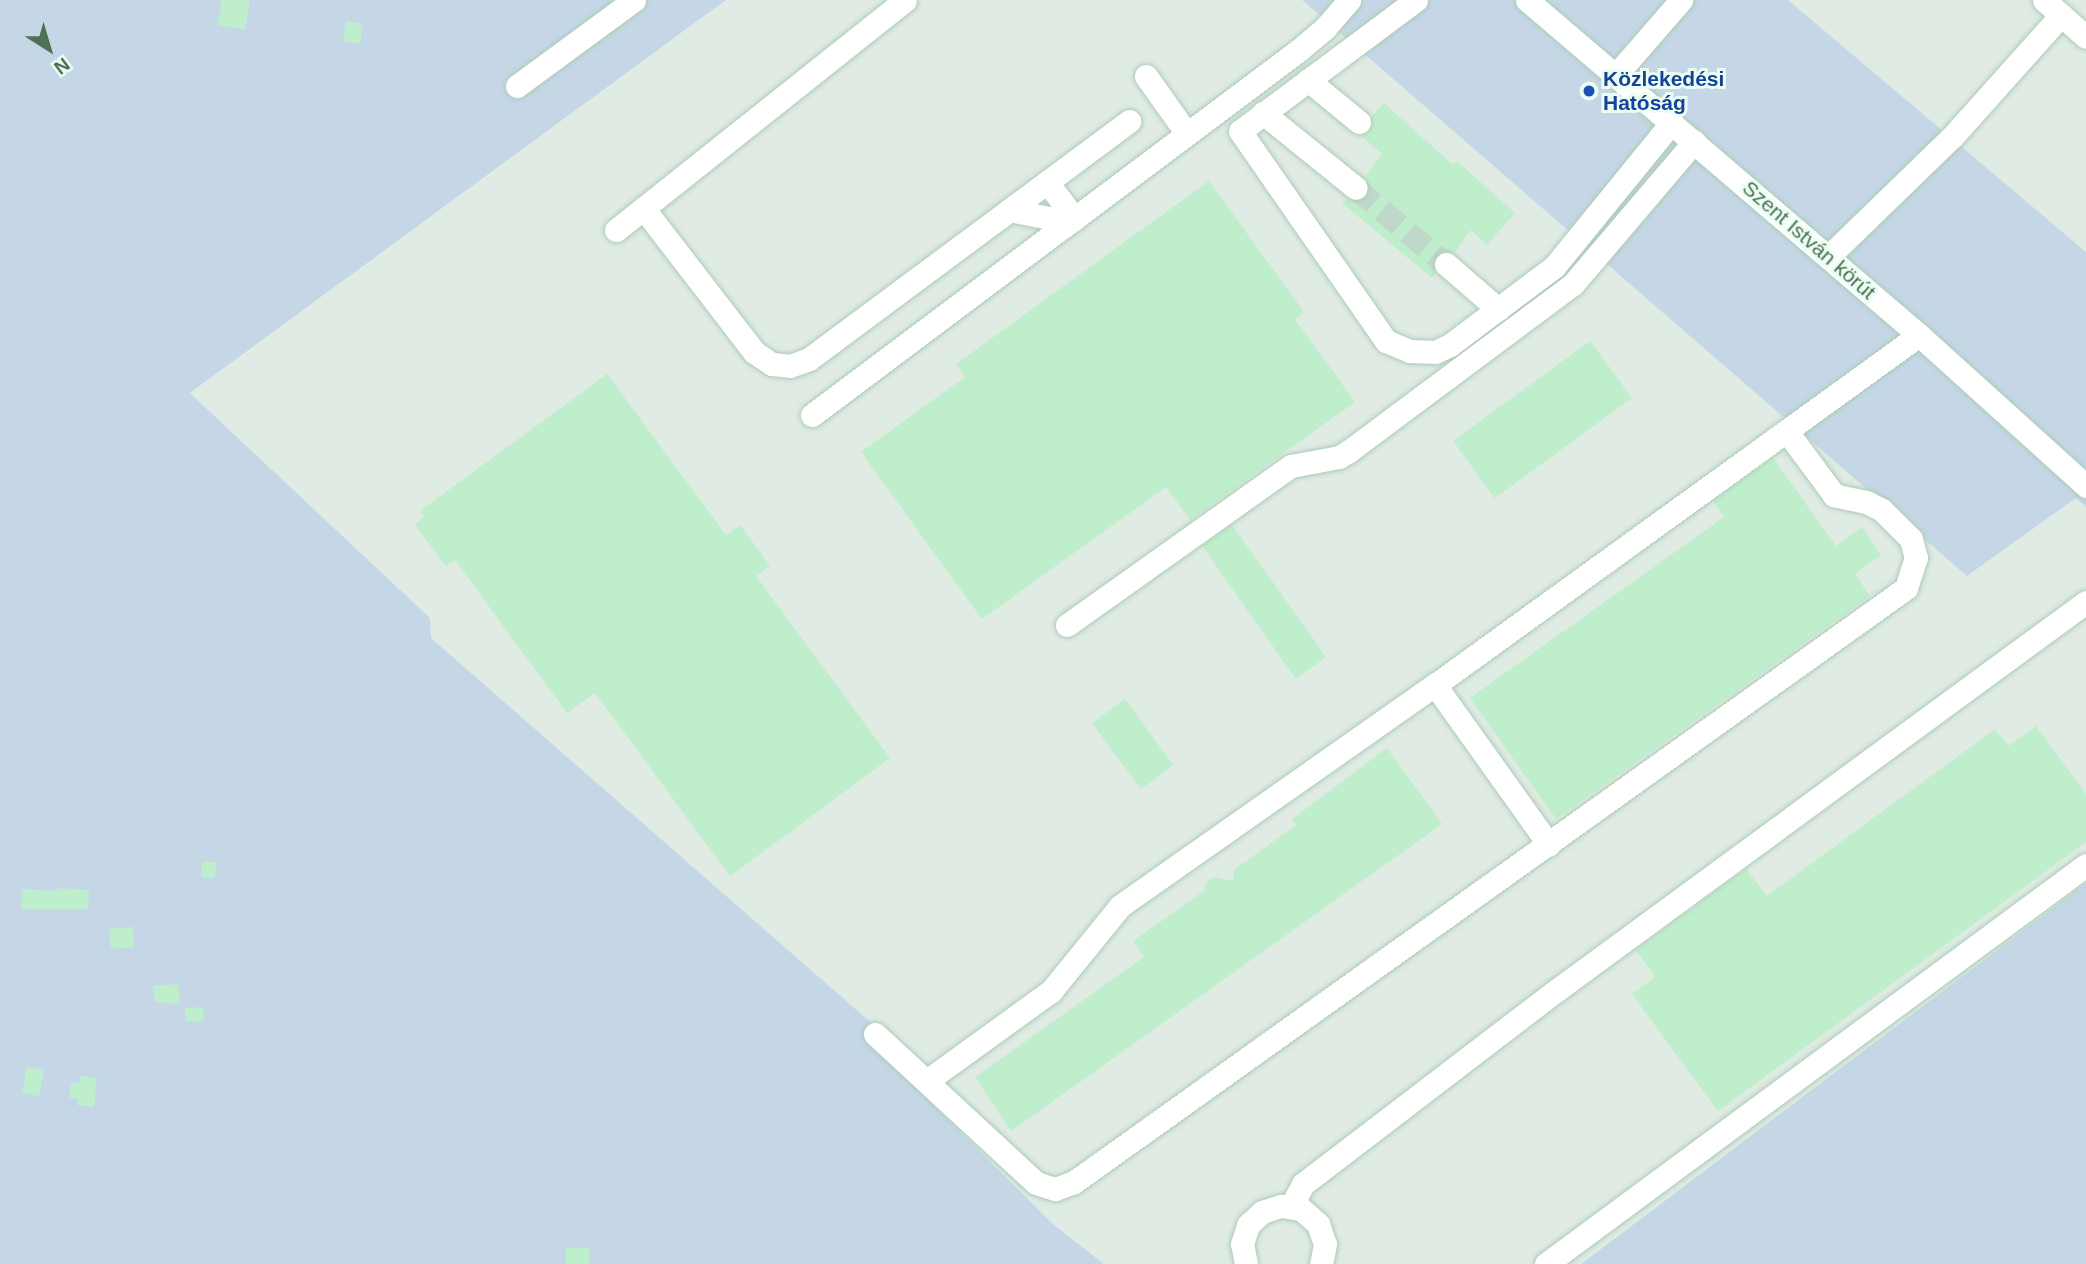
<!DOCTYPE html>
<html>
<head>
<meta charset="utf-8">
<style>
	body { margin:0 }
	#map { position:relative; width:2086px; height:1264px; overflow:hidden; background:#e6faf0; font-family:Helvetica,sans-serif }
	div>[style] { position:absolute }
	.industrial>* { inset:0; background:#dfebe3 }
	.green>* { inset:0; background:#c5d7e7 }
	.building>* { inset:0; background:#bfeecc }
	.minor-tunnel>* { height:23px; margin-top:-11.5px; transform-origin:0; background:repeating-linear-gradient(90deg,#c0d8c9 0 23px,transparent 0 34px) }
	.roads { filter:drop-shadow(0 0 2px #adcbb7) drop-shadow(0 0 2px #adcbb7) }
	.minor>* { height:23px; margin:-11.5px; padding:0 11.5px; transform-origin:11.5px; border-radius:11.5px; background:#fff }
	.dots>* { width:19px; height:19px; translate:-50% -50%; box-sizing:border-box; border:4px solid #ecfdf4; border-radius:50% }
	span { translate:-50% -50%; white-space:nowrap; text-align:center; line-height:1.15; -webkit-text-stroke:6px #ecfdf4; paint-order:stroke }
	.transit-label { font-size:21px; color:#164399; font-weight:700 }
	.left { translate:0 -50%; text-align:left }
	.street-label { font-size:21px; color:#4d7155 }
	.north { position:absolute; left:14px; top:14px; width:70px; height:70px; -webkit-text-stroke:5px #ecfdf4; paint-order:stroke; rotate:143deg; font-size:19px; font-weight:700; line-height:28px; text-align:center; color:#4d7155 }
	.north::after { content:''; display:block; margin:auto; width:24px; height:32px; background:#4d7155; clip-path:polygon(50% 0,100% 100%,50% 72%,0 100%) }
</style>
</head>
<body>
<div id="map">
	<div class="industrial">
		<div style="clip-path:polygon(726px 0,1302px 0,1967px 575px,2076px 498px,2086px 507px,2086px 883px,1581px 1264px,1104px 1264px,1053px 1224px,865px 1037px,875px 1026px,431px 638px,430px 618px,190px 393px)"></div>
		<div style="clip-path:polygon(1788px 0,2086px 0,2086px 252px,1991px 172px)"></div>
	</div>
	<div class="green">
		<div style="clip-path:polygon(0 0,726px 0,190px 393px,430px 618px,431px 638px,875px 1026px,865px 1037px,1053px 1224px,1104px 1264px,0 1264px)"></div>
		<div style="clip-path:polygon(1302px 0,1788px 0,2086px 252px,2086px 507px,2076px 498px,1967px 576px)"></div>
		<div style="clip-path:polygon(2086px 883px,2086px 1264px,1581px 1264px)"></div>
	</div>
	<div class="building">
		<div style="clip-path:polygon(222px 0,250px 0,245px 30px,217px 25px)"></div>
		<div style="clip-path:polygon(346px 21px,363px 24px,360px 44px,343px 41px)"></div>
		<div style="clip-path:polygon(1384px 103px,1453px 165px,1457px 161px,1515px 213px,1487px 245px,1471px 230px,1454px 253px,1442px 251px,1436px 254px,1432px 262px,1436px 274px,1432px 278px,1342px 203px,1347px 199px,1362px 201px,1370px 191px,1365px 177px,1382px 154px,1361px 136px,1370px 130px,1372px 116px)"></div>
		<div style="clip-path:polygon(1209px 181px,1304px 312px,1295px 319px,1355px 402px,1190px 520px,1166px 487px,982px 619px,861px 452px,965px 377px,956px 364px)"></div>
		<div style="clip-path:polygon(1590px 341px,1632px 398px,1495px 498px,1453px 441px)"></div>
		<div style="clip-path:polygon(607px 374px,726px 535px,740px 525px,770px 566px,756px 576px,890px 758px,730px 876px,595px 693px,567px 713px,455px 560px,446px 566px,415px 525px,424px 517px,420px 511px)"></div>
		<div style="clip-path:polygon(1773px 458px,1836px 546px,1862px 527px,1881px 555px,1855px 574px,1870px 596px,1556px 819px,1470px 698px,1724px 517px,1713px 501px)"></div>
		<div style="clip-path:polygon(1232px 525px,1326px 657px,1296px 679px,1202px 546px)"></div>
		<div style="clip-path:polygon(1125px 699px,1173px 765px,1141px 789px,1092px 723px)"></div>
		<div style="clip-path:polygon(2036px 726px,2086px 794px,2086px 842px,1718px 1111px,1632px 994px,1655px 977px,1636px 950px,1746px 869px,1767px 896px,1995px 729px,2008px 746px)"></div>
		<div style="clip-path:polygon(1387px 748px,1442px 824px,1011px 1131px,975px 1077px,1144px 957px,1133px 941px,1204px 891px,1207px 882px,1214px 877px,1233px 881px,1234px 870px,1296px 825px,1292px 819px)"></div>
		<div style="clip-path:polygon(202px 862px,216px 862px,215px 878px,201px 877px)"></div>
		<div style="clip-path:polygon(57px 888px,89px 890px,88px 909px,21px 909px,22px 889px,57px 891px)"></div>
		<div style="clip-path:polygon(133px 927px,134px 947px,111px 949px,109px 929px)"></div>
		<div style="clip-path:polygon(178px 984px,180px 1004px,155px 1002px,153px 986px)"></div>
		<div style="clip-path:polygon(203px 1007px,204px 1021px,186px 1022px,185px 1008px)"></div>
		<div style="clip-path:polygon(27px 1067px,44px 1070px,39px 1096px,22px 1093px)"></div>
		<div style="clip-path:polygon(80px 1076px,97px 1078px,94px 1107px,77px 1105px,78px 1099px,69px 1098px,71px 1083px,79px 1083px)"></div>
		<div style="clip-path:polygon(566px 1248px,589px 1248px,589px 1264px,566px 1264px)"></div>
	</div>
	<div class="minor-tunnel">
		<div style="left:1356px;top:188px;width:118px;rotate:40.2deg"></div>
	</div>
	<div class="roads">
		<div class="minor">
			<div style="left:1416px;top:0;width:219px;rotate:143.3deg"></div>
			<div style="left:1240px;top:131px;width:256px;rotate:55.2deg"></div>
			<div style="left:1386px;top:341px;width:26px;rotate:23deg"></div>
			<div style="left:1410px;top:351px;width:25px;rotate:2deg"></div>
			<div style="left:1435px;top:352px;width:17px;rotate:-25deg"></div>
			<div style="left:1450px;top:345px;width:130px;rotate:-36.9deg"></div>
			<div style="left:1554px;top:267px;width:187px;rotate:-50.9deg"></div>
			<div style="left:1527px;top:0;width:516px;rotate:40.52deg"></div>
			<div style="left:1919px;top:335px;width:225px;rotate:42.1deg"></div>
			<div style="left:2044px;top:0;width:56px;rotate:41.4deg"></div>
			<div style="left:1146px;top:76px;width:71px;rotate:54.7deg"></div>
			<div style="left:1615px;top:76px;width:101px;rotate:-49deg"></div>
			<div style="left:1308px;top:80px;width:66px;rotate:39.5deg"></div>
			<div style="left:517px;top:86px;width:145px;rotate:-36.3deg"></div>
			<div style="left:1263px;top:113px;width:119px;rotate:38.9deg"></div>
			<div style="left:1047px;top:182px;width:46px;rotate:52.9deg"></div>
			<div style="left:644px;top:209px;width:180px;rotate:52.4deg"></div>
			<div style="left:754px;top:352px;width:22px;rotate:34deg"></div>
			<div style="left:772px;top:364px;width:18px;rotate:6deg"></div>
			<div style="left:790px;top:366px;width:20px;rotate:-20deg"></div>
			<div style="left:809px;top:359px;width:399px;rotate:-36.6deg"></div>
			<div style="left:1009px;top:210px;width:62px;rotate:11.1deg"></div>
			<div style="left:616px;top:230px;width:369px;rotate:-38.5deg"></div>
			<div style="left:1828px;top:257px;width:173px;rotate:-44.1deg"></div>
			<div style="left:1952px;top:137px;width:164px;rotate:-48.2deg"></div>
			<div style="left:1446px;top:264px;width:69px;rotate:40.9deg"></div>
			<div style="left:812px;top:415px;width:609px;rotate:-36.85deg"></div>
			<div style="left:1299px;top:50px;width:34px;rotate:-40deg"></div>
			<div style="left:1325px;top:28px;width:37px;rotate:-49deg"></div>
			<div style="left:1067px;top:625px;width:275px;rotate:-35.4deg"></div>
			<div style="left:1291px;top:466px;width:49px;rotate:-10.6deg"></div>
			<div style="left:1339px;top:457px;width:12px;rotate:-31deg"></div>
			<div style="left:1349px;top:451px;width:279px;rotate:-36.7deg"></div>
			<div style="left:1573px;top:284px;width:187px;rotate:-49.6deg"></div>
			<div style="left:1435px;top:685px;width:196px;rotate:54.5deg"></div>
			<div style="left:875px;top:1034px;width:219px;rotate:42.8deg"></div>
			<div style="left:1036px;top:1183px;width:20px;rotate:18deg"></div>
			<div style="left:1055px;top:1189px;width:20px;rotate:-20deg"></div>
			<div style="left:1074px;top:1182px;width:1022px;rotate:-35.52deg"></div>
			<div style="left:1906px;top:588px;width:32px;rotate:-72deg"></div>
			<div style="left:1916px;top:558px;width:20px;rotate:-105deg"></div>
			<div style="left:1911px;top:539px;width:41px;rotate:-135deg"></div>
			<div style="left:1882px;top:510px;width:18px;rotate:-153deg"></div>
			<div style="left:1866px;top:502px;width:33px;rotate:-168deg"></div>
			<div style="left:1834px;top:495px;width:77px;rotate:-126.6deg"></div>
			<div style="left:928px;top:1080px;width:152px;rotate:-35.9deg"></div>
			<div style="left:1051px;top:991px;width:109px;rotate:-50.9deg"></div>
			<div style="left:1120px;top:906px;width:385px;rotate:-35.1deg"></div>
			<div style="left:1435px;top:685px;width:597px;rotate:-35.87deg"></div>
			<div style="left:1291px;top:1206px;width:25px;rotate:-61deg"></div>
			<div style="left:1303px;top:1184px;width:320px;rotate:-37.4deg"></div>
			<div style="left:1557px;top:990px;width:656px;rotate:-36.26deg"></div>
			<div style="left:1246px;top:1264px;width:20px;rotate:-101deg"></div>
			<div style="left:1242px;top:1244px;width:20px;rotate:-72deg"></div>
			<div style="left:1248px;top:1225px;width:19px;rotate:-43deg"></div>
			<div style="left:1262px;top:1212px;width:20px;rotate:-18deg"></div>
			<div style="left:1281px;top:1206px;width:20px;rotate:9deg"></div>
			<div style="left:1301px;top:1209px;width:23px;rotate:41deg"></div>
			<div style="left:1318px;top:1224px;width:21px;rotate:71deg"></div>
			<div style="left:1325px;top:1244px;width:20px;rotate:101deg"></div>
			<div style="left:1546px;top:1264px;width:671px;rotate:-36.46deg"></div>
		</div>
	</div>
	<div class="dots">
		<div style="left:1589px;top:91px;background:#1a4fb4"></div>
	</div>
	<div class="transit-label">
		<span class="left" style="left:1603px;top:91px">Közlekedési<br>Hatóság</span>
	</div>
	<div class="street-label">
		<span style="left:1809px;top:240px;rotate:41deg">Szent István körút</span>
	</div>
	<div class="north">N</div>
</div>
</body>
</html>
